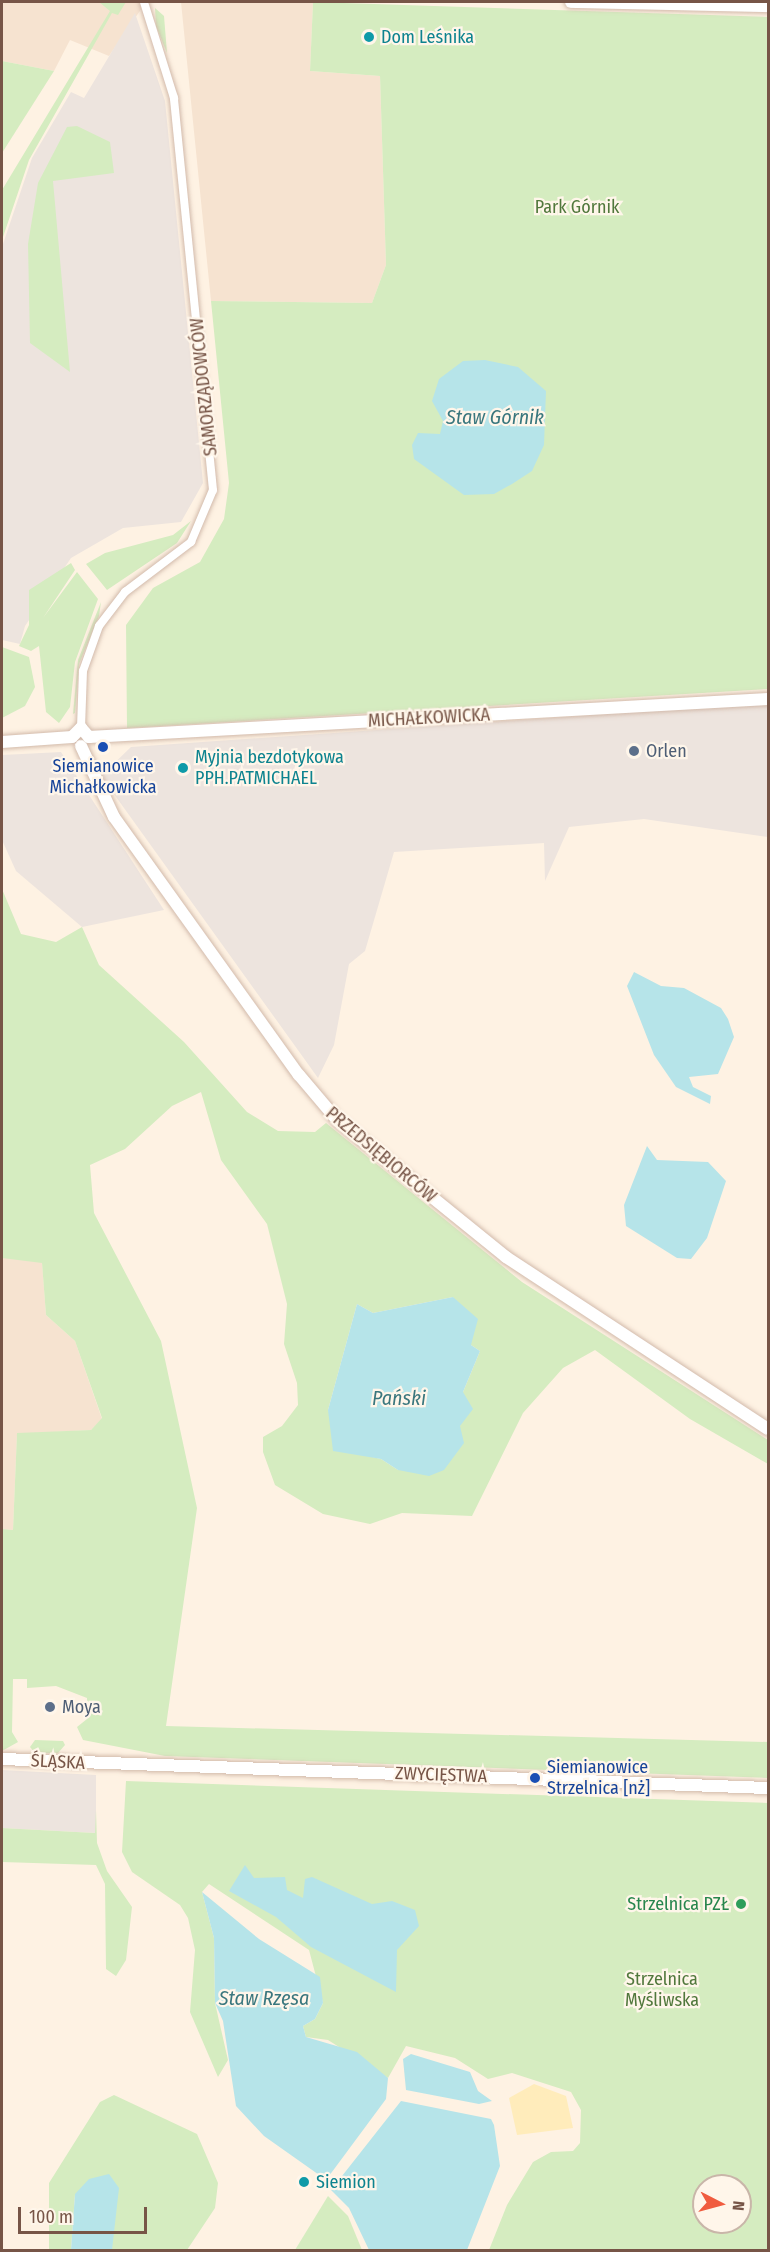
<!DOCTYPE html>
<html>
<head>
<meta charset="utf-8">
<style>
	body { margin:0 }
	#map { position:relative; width:770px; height:2252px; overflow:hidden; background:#fef2e3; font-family:"Fira Sans Condensed",sans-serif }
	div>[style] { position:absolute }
	.residential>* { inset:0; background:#f6e3d0 }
	.industrial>* { inset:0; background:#ede4de }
	.green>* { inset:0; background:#d5ecc0 }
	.sand>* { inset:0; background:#ffecbb }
	.water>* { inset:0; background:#b6e4e9 }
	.roads { filter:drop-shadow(0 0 2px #d2baab) drop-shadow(0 0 2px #d2baab) }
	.street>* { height:8px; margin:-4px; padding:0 4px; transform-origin:4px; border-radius:4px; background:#fff }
	.secondary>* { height:12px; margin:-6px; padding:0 6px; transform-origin:6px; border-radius:6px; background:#fff }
	.dots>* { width:16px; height:16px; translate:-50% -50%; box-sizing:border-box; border:3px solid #fff6ea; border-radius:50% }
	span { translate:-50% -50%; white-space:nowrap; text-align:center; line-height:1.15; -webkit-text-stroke:4.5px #fff6ea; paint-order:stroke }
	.culture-label { font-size:18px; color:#0d838f }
	.left { translate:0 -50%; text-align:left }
	.park-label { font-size:18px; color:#51783c }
	.street-label { font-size:18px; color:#775547 }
	.service-label { font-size:18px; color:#4e5e75 }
	.transit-label { font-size:18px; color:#164399 }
	.leisure-label { font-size:18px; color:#27864d }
	.right { translate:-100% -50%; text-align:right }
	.water-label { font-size:20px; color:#3a777e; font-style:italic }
	.frame { position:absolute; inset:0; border:3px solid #775547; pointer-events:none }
	.north { position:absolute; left:692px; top:2174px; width:60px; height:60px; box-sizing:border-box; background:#fff6ea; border:2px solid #c9b6a9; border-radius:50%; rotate:96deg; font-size:16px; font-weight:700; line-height:24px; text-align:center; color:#775547 }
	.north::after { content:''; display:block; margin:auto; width:21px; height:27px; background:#f05c3f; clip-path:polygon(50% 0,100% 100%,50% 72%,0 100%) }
	.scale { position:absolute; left:18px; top:2207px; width:129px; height:27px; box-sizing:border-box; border:3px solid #775547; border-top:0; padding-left:8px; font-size:18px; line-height:21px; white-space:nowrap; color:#775547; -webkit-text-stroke:4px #fff6ea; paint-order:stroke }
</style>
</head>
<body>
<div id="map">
	<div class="residential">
		<div style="clip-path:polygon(2px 2px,146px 2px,109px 56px,70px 40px,54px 71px,2px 61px)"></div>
		<div style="clip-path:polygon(181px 2px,313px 2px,310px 71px,380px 76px,386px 265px,372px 303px,211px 301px)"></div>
		<div style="clip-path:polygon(2px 1255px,42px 1262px,46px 1315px,75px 1341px,102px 1419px,91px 1430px,17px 1434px,13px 1530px,2px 1529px)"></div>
	</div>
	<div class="industrial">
		<div style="clip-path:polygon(135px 13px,165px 101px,203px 483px,181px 522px,123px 528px,71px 558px,25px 626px,20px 644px,2px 640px,2px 247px,32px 158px,71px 92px,84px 98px)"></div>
		<div style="clip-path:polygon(768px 703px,768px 837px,644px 819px,569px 827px,545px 881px,544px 843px,394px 852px,365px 951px,349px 964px,334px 1045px,318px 1078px,101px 776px,131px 747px)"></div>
		<div style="clip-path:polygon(61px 752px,164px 910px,82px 927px,16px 871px,2px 840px,2px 755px)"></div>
		<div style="clip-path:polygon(2px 1770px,96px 1775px,96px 1833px,2px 1828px)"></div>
	</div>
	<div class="green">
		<div style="clip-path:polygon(99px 2px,126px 2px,118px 15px,112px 13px,29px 160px,2px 240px,2px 190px,110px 11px)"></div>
		<div style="clip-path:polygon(313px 2px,768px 17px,768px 689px,127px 728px,126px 625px,153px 588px,200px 562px,224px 519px,229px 483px,211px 301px,372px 303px,386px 265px,380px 76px,310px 71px)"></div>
		<div style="clip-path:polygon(155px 8px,164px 16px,167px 53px,156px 26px)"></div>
		<div style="clip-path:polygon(2px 61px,54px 71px,2px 153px)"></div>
		<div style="clip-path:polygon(77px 126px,110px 142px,114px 173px,53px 181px,70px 372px,30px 343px,28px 244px,38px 183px,67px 127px)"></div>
		<div style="clip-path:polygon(191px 521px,177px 543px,107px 590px,86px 564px,105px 553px,173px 535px)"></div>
		<div style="clip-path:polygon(71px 563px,75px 570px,43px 618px,77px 572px,98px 599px,75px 662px,70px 707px,59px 723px,46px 712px,39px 646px,31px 651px,19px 646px,29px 625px,29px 590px)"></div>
		<div style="clip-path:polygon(101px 602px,99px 616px,79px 664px,75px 713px,73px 714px,78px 660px)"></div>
		<div style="clip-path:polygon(2px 647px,29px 657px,35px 687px,25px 706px,2px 718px)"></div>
		<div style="clip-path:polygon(evenodd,2px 889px,21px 934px,56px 942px,82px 927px,99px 965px,184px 1042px,247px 1112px,278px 1131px,315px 1132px,326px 1123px,522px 1282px,768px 1440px,768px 1464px,690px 1419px,595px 1350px,563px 1368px,523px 1413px,472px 1516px,402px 1513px,370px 1524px,323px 1514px,275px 1485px,263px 1452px,263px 1437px,282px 1426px,298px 1405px,297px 1383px,284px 1344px,287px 1304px,267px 1224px,221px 1160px,201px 1092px,172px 1106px,125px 1149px,90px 1165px,94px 1213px,161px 1341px,197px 1508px,166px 1726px,768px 1742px,768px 1778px,165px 1756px,83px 1740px,77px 1727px,87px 1719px,87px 1698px,56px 1686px,27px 1688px,27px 1679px,13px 1679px,12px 1732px,18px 1742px,2px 1751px,2px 1529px,13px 1530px,17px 1433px,91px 1430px,102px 1418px,75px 1341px,46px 1315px,42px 1263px,2px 1258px,2px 889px,453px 1297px,471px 1345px,480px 1351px,463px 1392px,460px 1426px,398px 1470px,381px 1459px,350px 1452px,328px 1410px,357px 1304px,373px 1313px,453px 1297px)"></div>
		<div style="clip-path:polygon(35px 1740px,63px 1741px,65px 1745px,58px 1753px,35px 1753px,30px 1747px)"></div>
		<div style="clip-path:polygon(evenodd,126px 1781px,768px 1803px,768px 2250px,489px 2250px,507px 2205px,533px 2162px,551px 2152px,573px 2151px,580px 2143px,581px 2110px,571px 2092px,512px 2073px,488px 2079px,455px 2058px,406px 2046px,388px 2078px,328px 2040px,306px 2037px,303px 2026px,315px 2019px,323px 2003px,309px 1950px,209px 1884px,202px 1892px,214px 1938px,215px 2003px,228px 2060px,218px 2077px,190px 2012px,195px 1950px,188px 1918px,180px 1905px,132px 1872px,122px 1852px,126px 1781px,704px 2186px,740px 2186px,740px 2222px,704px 2222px,704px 2186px)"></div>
		<div style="clip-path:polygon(96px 1810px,97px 1843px,107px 1871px,132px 1907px,126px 1960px,116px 1976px,106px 1969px,105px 1884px,96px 1865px,2px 1862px,2px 1828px,95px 1833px)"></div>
		<div style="clip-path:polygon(114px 2095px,197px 2134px,218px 2183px,215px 2208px,187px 2250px,112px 2250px,111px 2241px,75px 2194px,71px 2250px,49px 2250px,49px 2183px,100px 2102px)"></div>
		<div style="clip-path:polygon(328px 2196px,348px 2216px,362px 2250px,295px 2250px)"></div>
	</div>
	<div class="sand">
		<div style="clip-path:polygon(534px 2084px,566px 2096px,573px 2128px,517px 2135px,509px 2098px)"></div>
	</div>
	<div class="water">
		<div style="clip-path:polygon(485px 360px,518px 367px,546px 391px,544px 445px,532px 471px,512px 484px,494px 494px,464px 495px,414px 459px,412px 445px,418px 433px,440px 434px,443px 421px,432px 401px,439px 379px,463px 361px)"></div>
		<div style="clip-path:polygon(634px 972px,661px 986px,684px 988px,721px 1008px,728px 1019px,734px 1037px,718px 1074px,689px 1077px,693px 1087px,711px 1096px,710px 1104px,676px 1087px,654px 1055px,627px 986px)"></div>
		<div style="clip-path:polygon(647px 1146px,657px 1160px,708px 1162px,726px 1181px,707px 1238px,691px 1259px,677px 1258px,626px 1226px,624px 1205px)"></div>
		<div style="clip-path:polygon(453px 1297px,478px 1319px,471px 1345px,480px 1351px,463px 1392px,473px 1409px,460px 1426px,464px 1443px,444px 1470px,429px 1476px,398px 1470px,381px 1459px,333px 1451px,328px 1410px,357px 1304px,373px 1313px)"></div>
		<div style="clip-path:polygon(245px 1865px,254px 1878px,285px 1877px,287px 1890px,303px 1898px,305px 1879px,312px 1877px,372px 1904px,392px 1901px,415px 1910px,419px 1926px,397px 1950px,396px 1992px,311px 1947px,276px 1917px,229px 1891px)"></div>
		<div style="clip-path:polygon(202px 1892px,259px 1939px,320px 1977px,323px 2003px,315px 2019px,303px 2026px,306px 2037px,357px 2052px,388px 2078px,386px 2099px,329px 2176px,322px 2177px,264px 2136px,236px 2106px,223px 2021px,215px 2003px,214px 1938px)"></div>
		<div style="clip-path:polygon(411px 2054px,470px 2072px,478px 2091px,492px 2101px,479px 2104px,406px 2090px,403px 2059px)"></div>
		<div style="clip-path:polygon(401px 2101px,491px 2119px,494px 2125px,500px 2166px,467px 2250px,369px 2250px,349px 2208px,331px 2190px)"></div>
		<div style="clip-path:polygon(109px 2174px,119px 2188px,112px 2250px,71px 2250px,75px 2194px,89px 2179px)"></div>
	</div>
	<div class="roads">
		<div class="street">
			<div style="left:81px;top:728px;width:57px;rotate:-88deg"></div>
			<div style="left:83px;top:671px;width:48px;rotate:-70.4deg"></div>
			<div style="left:99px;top:626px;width:43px;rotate:-52.6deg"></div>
			<div style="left:125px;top:592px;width:83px;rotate:-37.1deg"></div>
			<div style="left:191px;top:542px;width:56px;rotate:-67.1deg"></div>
			<div style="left:213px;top:490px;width:394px;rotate:-95.7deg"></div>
			<div style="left:174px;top:98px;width:101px;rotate:-107.4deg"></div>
		</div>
		<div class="secondary">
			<div style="left:571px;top:2px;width:197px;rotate:1.2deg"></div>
			<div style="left:72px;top:737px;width:13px;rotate:-45deg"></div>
			<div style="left:81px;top:728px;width:12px;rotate:48deg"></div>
			<div style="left:89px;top:737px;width:680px;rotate:-3.2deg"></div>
			<div style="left:2px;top:742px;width:70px;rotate:-4.1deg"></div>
			<div style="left:81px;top:746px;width:78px;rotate:65.1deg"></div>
			<div style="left:114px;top:817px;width:317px;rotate:54.4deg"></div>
			<div style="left:299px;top:1075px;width:60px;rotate:49.7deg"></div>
			<div style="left:338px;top:1121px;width:216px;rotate:39deg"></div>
			<div style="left:506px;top:1257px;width:313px;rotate:33.3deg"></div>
			<div style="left:2px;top:1759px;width:767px;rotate:2.17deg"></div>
		</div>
	</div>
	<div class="dots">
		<div style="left:369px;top:37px;background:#0f9aa8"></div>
		<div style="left:103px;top:747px;background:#1a4fb4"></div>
		<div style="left:634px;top:751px;background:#5c6f8a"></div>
		<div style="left:183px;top:768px;background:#0f9aa8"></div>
		<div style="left:50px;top:1707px;background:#5c6f8a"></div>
		<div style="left:535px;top:1778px;background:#1a4fb4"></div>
		<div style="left:741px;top:1904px;background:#2e9e5b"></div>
		<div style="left:304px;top:2182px;background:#0f9aa8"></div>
	</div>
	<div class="culture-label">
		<span class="left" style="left:381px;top:37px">Dom Leśnika</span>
		<span class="left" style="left:195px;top:768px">Myjnia bezdotykowa<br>PPH.PATMICHAEL</span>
		<span class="left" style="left:316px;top:2182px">Siemion</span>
	</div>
	<div class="park-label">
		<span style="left:577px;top:207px">Park Górnik</span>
		<span style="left:662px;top:1990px">Strzelnica<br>Myśliwska</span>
	</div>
	<div class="street-label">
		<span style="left:204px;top:387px;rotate:-96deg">SAMORZĄDOWCÓW</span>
		<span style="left:429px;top:718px;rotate:-3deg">MICHAŁKOWICKA</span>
		<span style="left:381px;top:1155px;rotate:40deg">PRZEDSIĘBIORCÓW</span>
		<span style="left:58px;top:1762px;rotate:3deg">ŚLĄSKA</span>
		<span style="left:441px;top:1775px;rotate:2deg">ZWYCIĘSTWA</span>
	</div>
	<div class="service-label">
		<span class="left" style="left:646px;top:751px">Orlen</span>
		<span class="left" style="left:62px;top:1707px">Moya</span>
	</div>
	<div class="transit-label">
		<span style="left:103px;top:777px">Siemianowice<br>Michałkowicka</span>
		<span class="left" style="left:547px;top:1778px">Siemianowice<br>Strzelnica [nż]</span>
	</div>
	<div class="leisure-label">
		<span class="right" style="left:729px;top:1904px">Strzelnica PZŁ</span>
	</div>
	<div class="water-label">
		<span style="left:495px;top:417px">Staw Górnik</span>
		<span style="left:399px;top:1398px">Pański</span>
		<span style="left:264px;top:1998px">Staw Rzęsa</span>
	</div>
	<div class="frame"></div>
	<div class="north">N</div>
	<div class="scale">100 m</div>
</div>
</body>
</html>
